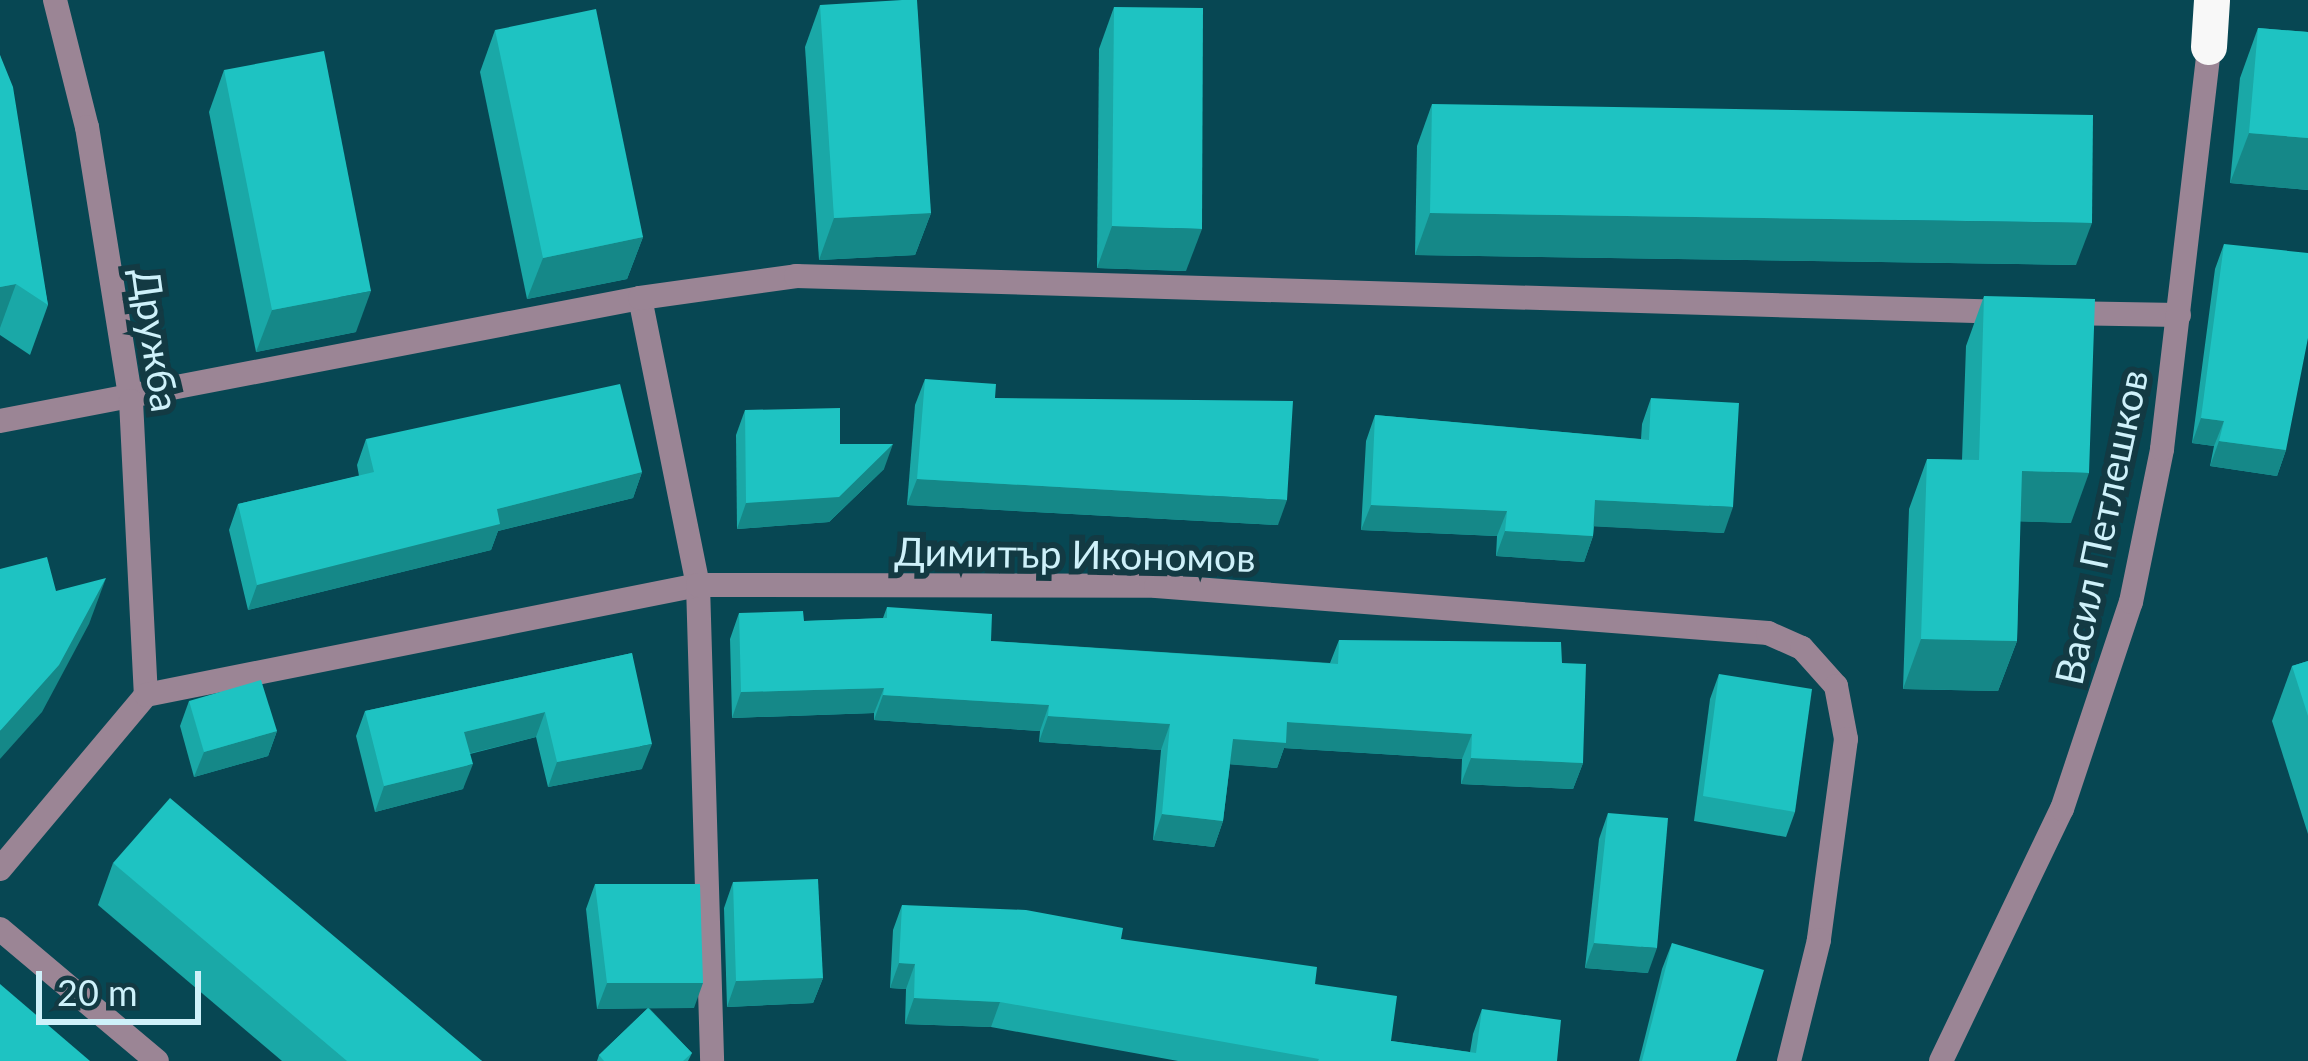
<!DOCTYPE html>
<html>
<head>
<meta charset="utf-8">
<style>
	body { margin:0 }
	#map { position:relative; width:2308px; height:1061px; overflow:hidden; background:#074753; font-family:Lato,sans-serif }
	div>[style] { position:absolute }
	.lane>* { height:24px; margin:-12px; padding:0 12px; transform-origin:12px; border-radius:12px; background:#9b8595 }
	.street>* { height:24px; margin:-12px; padding:0 12px; transform-origin:12px; border-radius:12px; background:#9b8595 }
	.highway>* { height:36px; margin:-18px; padding:0 18px; transform-origin:18px; border-radius:18px; background:#f8f8f8 }
	.wall>* { inset:0; background:#1aa8a7 }
	.shaded-wall>* { inset:0; background:#158888 }
	.building>* { inset:0; background:#1ec3c2 }
	span { translate:-50% -50%; white-space:nowrap; text-align:center; line-height:1.15; -webkit-text-stroke:12px #133a43; paint-order:stroke }
	.street-label { font-size:39px; color:#cef1fa }
	.scale { position:absolute; left:36px; top:971px; width:165px; height:54px; box-sizing:border-box; border:6px solid #cef1fa; border-top:0; padding-left:15px; font-size:36px; line-height:42px; white-space:nowrap; color:#cef1fa; -webkit-text-stroke:9px #133a43; paint-order:stroke }
</style>
</head>
<body>
<div id="map">
	<div class="lane">
		<div style="left:640px;top:298px;width:293px;rotate:78.6deg"></div>
		<div style="left:698px;top:585px;width:476px;rotate:88.3deg"></div>
		<div style="left:2061px;top:313px;width:118px;rotate:1deg"></div>
		<div style="left:0;top:421px;width:652px;rotate:-10.88deg"></div>
		<div style="left:640px;top:298px;width:158px;rotate:-8deg"></div>
		<div style="left:796px;top:276px;width:1213px;rotate:1.7deg"></div>
	</div>
	<div class="street">
		<div style="left:55px;top:0;width:131px;rotate:75.9deg"></div>
		<div style="left:87px;top:127px;width:278px;rotate:80.9deg"></div>
		<div style="left:131px;top:401px;width:294px;rotate:87.1deg"></div>
		<div style="left:0;top:869px;width:227px;rotate:-50deg"></div>
		<div style="left:146px;top:695px;width:563px;rotate:-11.27deg"></div>
		<div style="left:698px;top:585px;width:458px;rotate:0.1deg"></div>
		<div style="left:1156px;top:586px;width:614px;rotate:4.39deg"></div>
		<div style="left:1768px;top:633px;width:37px;rotate:24deg"></div>
		<div style="left:1802px;top:648px;width:51px;rotate:48.2deg"></div>
		<div style="left:1836px;top:686px;width:54px;rotate:79.3deg"></div>
		<div style="left:1846px;top:739px;width:203px;rotate:97.7deg"></div>
		<div style="left:1819px;top:940px;width:125px;rotate:103.9deg"></div>
		<div style="left:0;top:929px;width:205px;rotate:40.1deg"></div>
		<div style="left:1941px;top:1061px;width:280px;rotate:-64.4deg"></div>
		<div style="left:2062px;top:809px;width:218px;rotate:-71.6deg"></div>
		<div style="left:2131px;top:602px;width:156px;rotate:-78.5deg"></div>
		<div style="left:2162px;top:449px;width:405px;rotate:-83.3deg"></div>
	</div>
	<div class="highway">
		<div style="left:2209px;top:47px;width:47px;rotate:-86.3deg"></div>
	</div>
	<div class="wall">
		<div style="clip-path:polygon(820px 5px,931px 213px,915px 255px,819px 260px,805px 47px)"></div>
		<div style="clip-path:polygon(1114px 7px,1186px 271px,1097px 268px,1099px 49px)"></div>
		<div style="clip-path:polygon(2258px 28px,2308px 32px,2308px 190px,2230px 183px,2240px 78px)"></div>
		<div style="clip-path:polygon(495px 30px,643px 237px,627px 279px,527px 299px,480px 72px)"></div>
		<div style="clip-path:polygon(0 55px,48px 305px,30px 355px,0 335px)"></div>
		<div style="clip-path:polygon(224px 70px,356px 332px,256px 352px,209px 112px)"></div>
		<div style="clip-path:polygon(1432px 104px,2076px 265px,1415px 255px,1417px 146px)"></div>
		<div style="clip-path:polygon(2224px 244px,2286px 450px,2277px 476px,2210px 466px,2214px 446px,2192px 443px,2215px 269px)"></div>
		<div style="clip-path:polygon(1984px 296px,2071px 523px,2020px 521px,2017px 641px,1998px 691px,1903px 689px,1909px 509px,1927px 459px,1962px 460px,1966px 346px)"></div>
		<div style="clip-path:polygon(925px 379px,995px 398px,1278px 525px,907px 505px,915px 405px)"></div>
		<div style="clip-path:polygon(1651px 398px,1724px 533px,1594px 526px,1593px 536px,1584px 562px,1496px 556px,1497px 536px,1361px 530px,1366px 441px,1375px 415px,1641px 439px,1642px 424px)"></div>
		<div style="clip-path:polygon(745px 410px,840px 444px,884px 469px,829px 522px,737px 529px,736px 435px)"></div>
		<div style="clip-path:polygon(366px 439px,642px 472px,633px 498px,498px 531px,491px 550px,248px 610px,229px 530px,238px 504px,359px 476px,357px 465px)"></div>
		<div style="clip-path:polygon(887px 607px,991px 641px,1330px 663px,1339px 640px,1562px 663px,1583px 763px,1573px 789px,1461px 784px,1462px 759px,1284px 748px,1277px 768px,1230px 764px,1223px 821px,1214px 847px,1153px 840px,1161px 750px,1039px 742px,1040px 731px,874px 720px,874px 713px,732px 718px,730px 639px,739px 613px,804px 621px,883px 618px)"></div>
		<div style="clip-path:polygon(632px 653px,642px 769px,548px 787px,536px 737px,470px 754px,463px 789px,375px 812px,356px 736px,365px 711px)"></div>
		<div style="clip-path:polygon(2308px 661px,2308px 834px,2272px 721px,2292px 666px)"></div>
		<div style="clip-path:polygon(1719px 674px,1795px 812px,1786px 837px,1694px 821px,1710px 699px)"></div>
		<div style="clip-path:polygon(189px 701px,277px 731px,268px 756px,194px 777px,180px 726px)"></div>
		<div style="clip-path:polygon(1608px 813px,1648px 973px,1585px 968px,1599px 839px)"></div>
		<div style="clip-path:polygon(113px 863px,482px 1061px,282px 1061px,98px 905px)"></div>
		<div style="clip-path:polygon(733px 882px,823px 978px,813px 1003px,727px 1007px,724px 908px)"></div>
		<div style="clip-path:polygon(595px 884px,694px 1008px,649px 1008px,692px 1053px,688px 1061px,597px 1061px,599px 1055px,648px 1008px,597px 1009px,586px 909px)"></div>
		<div style="clip-path:polygon(902px 905px,1121px 939px,1315px 984px,1391px 1041px,1470px 1052px,1473px 1034px,1482px 1009px,1557px 1061px,1178px 1061px,991px 1027px,905px 1024px,906px 989px,890px 988px,893px 930px)"></div>
		<div style="clip-path:polygon(1672px 943px,1736px 1061px,1639px 1061px,1662px 969px)"></div>
	</div>
	<div class="shaded-wall">
		<div style="clip-path:polygon(2249px 133px,2308px 138px,2308px 190px,2230px 183px)"></div>
		<div style="clip-path:polygon(931px 213px,915px 255px,819px 260px,834px 218px)"></div>
		<div style="clip-path:polygon(1430px 213px,2092px 223px,2076px 265px,1415px 255px)"></div>
		<div style="clip-path:polygon(1112px 226px,1202px 229px,1186px 271px,1097px 268px)"></div>
		<div style="clip-path:polygon(643px 237px,627px 279px,527px 299px,543px 258px)"></div>
		<div style="clip-path:polygon(16px 284px,0 328px,0 287px)"></div>
		<div style="clip-path:polygon(371px 291px,356px 332px,256px 352px,272px 310px)"></div>
		<div style="clip-path:polygon(2201px 418px,2224px 421px,2214px 446px,2192px 443px)"></div>
		<div style="clip-path:polygon(2219px 441px,2286px 450px,2277px 476px,2210px 466px)"></div>
		<div style="clip-path:polygon(893px 444px,884px 469px,829px 522px,737px 529px,746px 503px)"></div>
		<div style="clip-path:polygon(2022px 471px,2089px 473px,2071px 523px,2003px 521px)"></div>
		<div style="clip-path:polygon(642px 472px,633px 498px,498px 531px,491px 550px,248px 610px,257px 585px,497px 509px)"></div>
		<div style="clip-path:polygon(917px 479px,1287px 500px,1278px 525px,907px 505px)"></div>
		<div style="clip-path:polygon(1595px 500px,1733px 507px,1724px 533px,1586px 526px)"></div>
		<div style="clip-path:polygon(1371px 505px,1507px 511px,1497px 536px,1361px 530px)"></div>
		<div style="clip-path:polygon(1505px 531px,1593px 536px,1584px 562px,1496px 556px)"></div>
		<div style="clip-path:polygon(106px 578px,89px 624px,42px 712px,0 759px,0 731px)"></div>
		<div style="clip-path:polygon(1921px 639px,2017px 641px,1998px 691px,1903px 689px)"></div>
		<div style="clip-path:polygon(884px 688px,874px 713px,732px 718px,741px 692px)"></div>
		<div style="clip-path:polygon(883px 695px,1049px 705px,1040px 731px,874px 720px)"></div>
		<div style="clip-path:polygon(545px 712px,536px 737px,455px 757px,464px 732px)"></div>
		<div style="clip-path:polygon(1048px 716px,1170px 724px,1161px 750px,1039px 742px)"></div>
		<div style="clip-path:polygon(1287px 722px,1472px 734px,1462px 759px,1284px 748px,1277px 768px,1224px 764px,1233px 739px)"></div>
		<div style="clip-path:polygon(277px 731px,268px 756px,194px 777px,204px 752px)"></div>
		<div style="clip-path:polygon(652px 744px,642px 769px,548px 787px,557px 762px)"></div>
		<div style="clip-path:polygon(1471px 758px,1583px 763px,1573px 789px,1461px 784px)"></div>
		<div style="clip-path:polygon(473px 764px,463px 789px,375px 812px,384px 786px)"></div>
		<div style="clip-path:polygon(1162px 814px,1223px 821px,1214px 847px,1153px 840px)"></div>
		<div style="clip-path:polygon(1594px 943px,1657px 948px,1648px 973px,1585px 968px)"></div>
		<div style="clip-path:polygon(899px 963px,915px 964px,906px 989px,890px 988px)"></div>
		<div style="clip-path:polygon(823px 978px,813px 1003px,727px 1007px,736px 981px)"></div>
		<div style="clip-path:polygon(607px 983px,703px 983px,694px 1008px,597px 1009px)"></div>
		<div style="clip-path:polygon(914px 998px,1000px 1002px,991px 1027px,905px 1024px)"></div>
	</div>
	<div class="building">
		<div style="clip-path:polygon(902px 0,917px 0,931px 213px,834px 218px,820px 5px)"></div>
		<div style="clip-path:polygon(1114px 7px,1203px 8px,1202px 229px,1112px 226px)"></div>
		<div style="clip-path:polygon(596px 9px,643px 237px,543px 258px,495px 30px)"></div>
		<div style="clip-path:polygon(2258px 28px,2308px 32px,2308px 138px,2249px 133px)"></div>
		<div style="clip-path:polygon(324px 51px,371px 291px,272px 310px,224px 70px)"></div>
		<div style="clip-path:polygon(0 55px,13px 87px,48px 305px,16px 284px,0 287px)"></div>
		<div style="clip-path:polygon(1432px 104px,2093px 115px,2092px 223px,1430px 213px)"></div>
		<div style="clip-path:polygon(2224px 244px,2308px 253px,2308px 338px,2286px 450px,2219px 441px,2224px 421px,2201px 418px)"></div>
		<div style="clip-path:polygon(1984px 296px,2095px 299px,2089px 473px,2022px 471px,2017px 641px,1921px 639px,1927px 459px,1979px 460px)"></div>
		<div style="clip-path:polygon(925px 379px,996px 384px,995px 398px,1293px 401px,1287px 500px,917px 479px)"></div>
		<div style="clip-path:polygon(620px 384px,642px 472px,497px 509px,500px 524px,257px 585px,238px 504px,374px 472px,366px 439px)"></div>
		<div style="clip-path:polygon(1651px 398px,1739px 403px,1733px 507px,1595px 500px,1593px 536px,1505px 531px,1507px 511px,1371px 505px,1375px 415px,1649px 440px)"></div>
		<div style="clip-path:polygon(840px 408px,840px 444px,893px 444px,839px 497px,746px 503px,745px 410px)"></div>
		<div style="clip-path:polygon(47px 557px,56px 591px,106px 578px,59px 665px,0 731px,0 569px)"></div>
		<div style="clip-path:polygon(887px 607px,992px 614px,991px 641px,1338px 664px,1339px 640px,1561px 642px,1562px 663px,1586px 664px,1583px 763px,1471px 758px,1472px 734px,1287px 722px,1286px 743px,1233px 739px,1223px 821px,1162px 814px,1170px 724px,1048px 716px,1049px 705px,883px 695px,884px 688px,741px 692px,739px 613px,803px 611px,804px 621px,887px 618px)"></div>
		<div style="clip-path:polygon(632px 653px,652px 744px,557px 762px,545px 712px,464px 732px,473px 764px,384px 786px,365px 711px)"></div>
		<div style="clip-path:polygon(2308px 661px,2308px 716px,2292px 666px)"></div>
		<div style="clip-path:polygon(1719px 674px,1812px 689px,1795px 812px,1703px 796px)"></div>
		<div style="clip-path:polygon(261px 680px,277px 731px,204px 752px,189px 701px)"></div>
		<div style="clip-path:polygon(170px 798px,482px 1061px,347px 1061px,113px 863px)"></div>
		<div style="clip-path:polygon(1608px 813px,1668px 818px,1657px 948px,1594px 943px)"></div>
		<div style="clip-path:polygon(818px 879px,823px 978px,736px 981px,733px 882px)"></div>
		<div style="clip-path:polygon(595px 884px,700px 884px,703px 983px,607px 983px)"></div>
		<div style="clip-path:polygon(902px 905px,1026px 910px,1123px 928px,1121px 939px,1317px 967px,1315px 984px,1397px 996px,1391px 1041px,1476px 1053px,1482px 1009px,1561px 1020px,1557px 1061px,1318px 1061px,1319px 1059px,1000px 1002px,914px 998px,915px 964px,899px 963px)"></div>
		<div style="clip-path:polygon(1672px 943px,1764px 970px,1736px 1061px,1642px 1061px)"></div>
		<div style="clip-path:polygon(0 984px,90px 1061px,0 1061px)"></div>
		<div style="clip-path:polygon(648px 1008px,692px 1053px,683px 1061px,604px 1061px,599px 1055px)"></div>
	</div>
	<div class="street-label">
		<span style="left:156px;top:340px;rotate:82deg">Дружба</span>
		<span style="left:2101px;top:527px;rotate:-78deg">Васил Петлешков</span>
		<span style="left:1075px;top:554px;rotate:1deg">Димитър Икономов</span>
	</div>
	<div class="scale">20 m</div>
</div>
</body>
</html>
